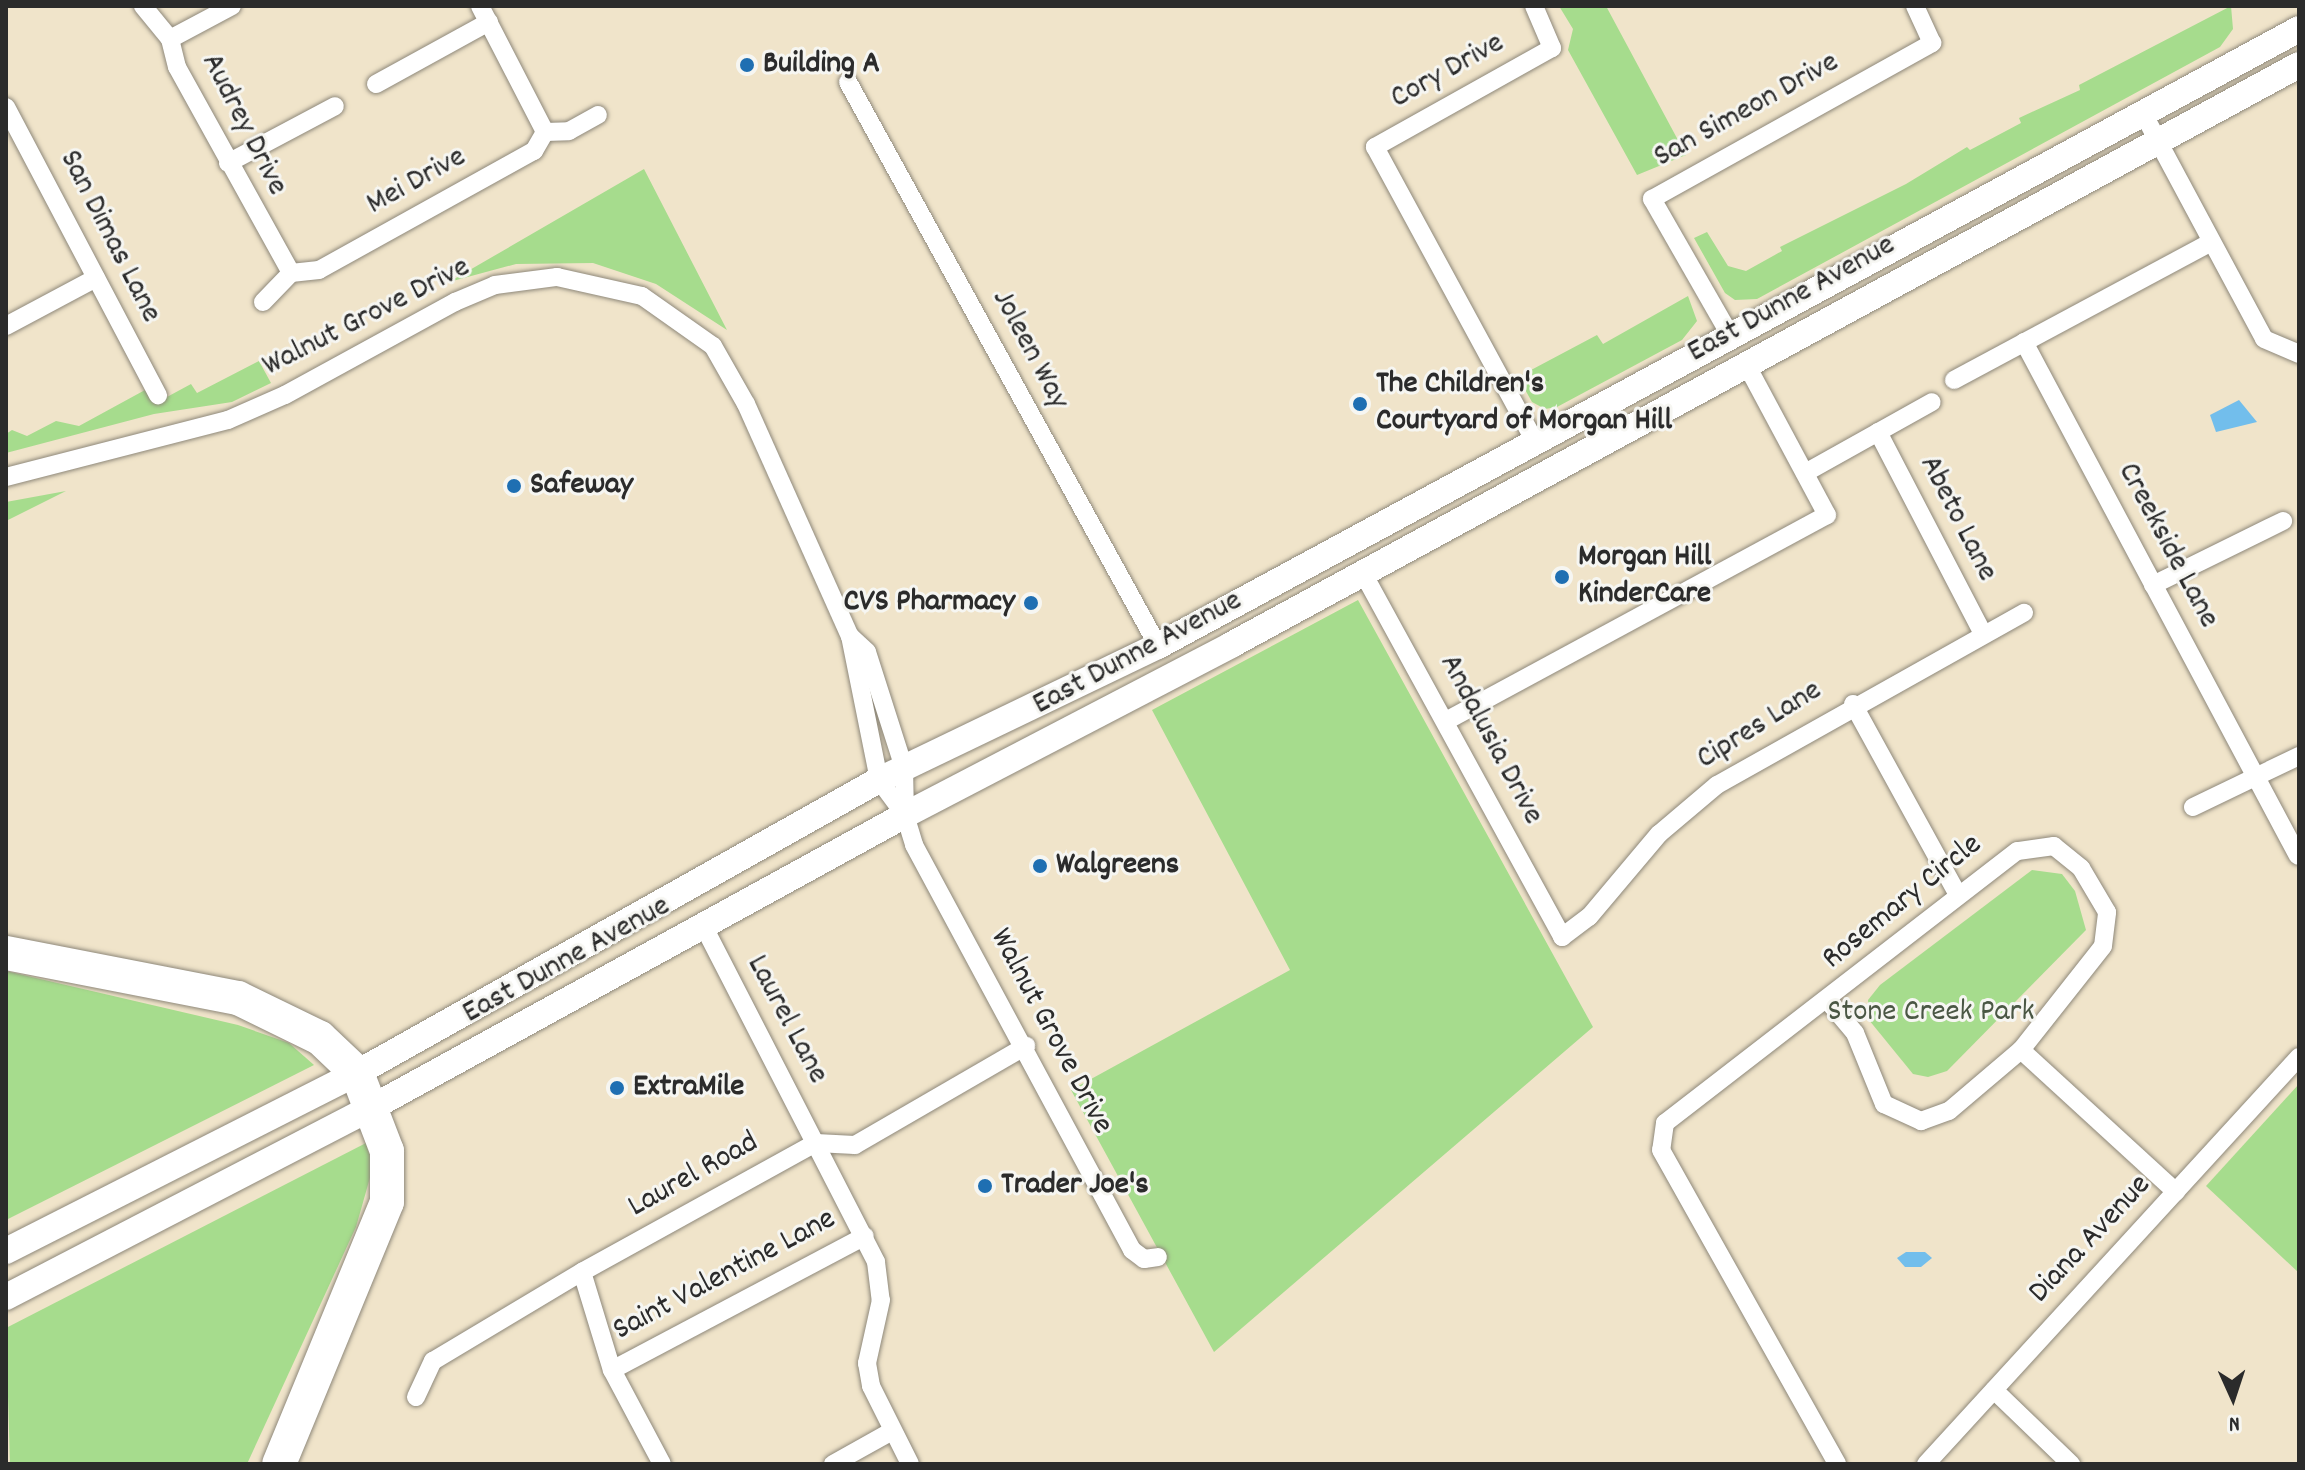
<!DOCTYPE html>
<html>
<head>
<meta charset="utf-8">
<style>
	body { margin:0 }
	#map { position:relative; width:2305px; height:1470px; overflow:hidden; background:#f0e4ca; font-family:Dekko,sans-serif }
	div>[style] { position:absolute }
	.green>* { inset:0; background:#a6dc8d }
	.water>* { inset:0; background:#72beec }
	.roads { filter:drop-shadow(0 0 2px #8e887a) drop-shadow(0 0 2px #8e887a) }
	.minor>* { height:18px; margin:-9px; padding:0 9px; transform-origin:9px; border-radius:9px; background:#fff }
	.secondary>* { height:26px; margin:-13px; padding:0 13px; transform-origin:13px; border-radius:13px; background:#fff }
	.motorway>* { height:34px; margin:-17px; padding:0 17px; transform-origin:17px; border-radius:17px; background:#fff }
	.dots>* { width:22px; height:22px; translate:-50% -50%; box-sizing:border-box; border:4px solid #f6f6f2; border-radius:50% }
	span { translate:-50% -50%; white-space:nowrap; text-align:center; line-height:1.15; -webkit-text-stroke:6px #f6f6f2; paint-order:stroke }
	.poi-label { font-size:32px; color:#2b2b2b; font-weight:700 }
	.left { translate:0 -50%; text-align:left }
	.right { translate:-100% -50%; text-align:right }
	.street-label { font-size:32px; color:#2b2b2b }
	.park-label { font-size:32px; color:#4a5744 }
	.frame { position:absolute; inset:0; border:8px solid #2b2b2b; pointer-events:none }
	.north { position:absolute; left:2193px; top:1358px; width:80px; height:80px; -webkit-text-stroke:6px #f6f6f2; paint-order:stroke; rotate:177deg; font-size:22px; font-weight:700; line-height:32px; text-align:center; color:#2b2b2b }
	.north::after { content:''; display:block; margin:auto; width:28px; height:36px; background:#2b2b2b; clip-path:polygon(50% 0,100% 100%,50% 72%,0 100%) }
</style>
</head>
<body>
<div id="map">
	<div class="green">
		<div style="clip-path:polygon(1559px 6px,1606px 6px,1686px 155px,1637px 175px,1568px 50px,1573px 29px)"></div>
		<div style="clip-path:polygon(2231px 6px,2233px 29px,2220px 47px,1757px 299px,1735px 300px,1725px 293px,1694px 238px,1707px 232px,1728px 266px,1746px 271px,1782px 251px,1780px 247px,1906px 184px,1967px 147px,1970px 150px,2021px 123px,2019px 118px,2080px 90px,2079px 85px)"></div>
		<div style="clip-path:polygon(644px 169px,727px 330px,656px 284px,593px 263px,516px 264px,449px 282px)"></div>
		<div style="clip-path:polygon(1688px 296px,1697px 321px,1682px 340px,1557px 407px,1545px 409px,1532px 402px,1518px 377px,1597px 335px,1603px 344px)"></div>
		<div style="clip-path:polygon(259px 361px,271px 383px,232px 402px,154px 414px,6px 453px,6px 434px,12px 430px,27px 436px,56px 421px,79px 426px,145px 390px,154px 404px,191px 384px,197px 393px)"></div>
		<div style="clip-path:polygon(66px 491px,6px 521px,6px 502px)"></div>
		<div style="clip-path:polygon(1358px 600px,1593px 1027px,1214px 1352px,1071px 1090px,1290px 970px,1152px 710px)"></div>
		<div style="clip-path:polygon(2032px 870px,2062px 874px,2075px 891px,2086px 930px,1947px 1071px,1928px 1077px,1913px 1074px,1869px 1020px,1868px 1000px,1880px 985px)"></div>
		<div style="clip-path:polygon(6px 971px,238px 1025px,289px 1043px,314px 1065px,6px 1220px)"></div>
		<div style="clip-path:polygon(2299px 1084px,2299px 1273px,2206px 1186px)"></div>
		<div style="clip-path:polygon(366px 1143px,373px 1167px,356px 1227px,247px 1464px,10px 1464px,6px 1328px)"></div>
	</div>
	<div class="water">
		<div style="clip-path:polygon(2239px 400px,2257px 422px,2216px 432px,2210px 415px)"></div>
		<div style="clip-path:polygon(1906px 1252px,1925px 1252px,1932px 1258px,1921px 1267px,1905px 1267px,1897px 1258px)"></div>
	</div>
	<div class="roads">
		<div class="minor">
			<div style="left:143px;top:6px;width:43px;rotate:50.7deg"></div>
			<div style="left:170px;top:39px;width:29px;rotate:76deg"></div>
			<div style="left:177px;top:67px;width:235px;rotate:61deg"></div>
			<div style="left:480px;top:6px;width:142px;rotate:62.7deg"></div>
			<div style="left:1534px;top:6px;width:46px;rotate:66.8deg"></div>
			<div style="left:1552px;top:48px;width:203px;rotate:150.8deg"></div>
			<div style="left:1375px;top:147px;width:336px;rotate:61.5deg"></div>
			<div style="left:170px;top:39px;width:70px;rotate:-28deg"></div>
			<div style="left:848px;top:82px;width:644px;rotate:61.2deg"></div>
			<div style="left:376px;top:84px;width:129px;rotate:-28.8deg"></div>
			<div style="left:6px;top:107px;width:326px;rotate:62.2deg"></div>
			<div style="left:2143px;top:113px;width:256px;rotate:61.8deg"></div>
			<div style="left:2264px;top:339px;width:38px;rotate:23deg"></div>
			<div style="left:228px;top:163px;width:121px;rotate:-28deg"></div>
			<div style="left:263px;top:302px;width:40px;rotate:-46deg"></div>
			<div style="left:291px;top:273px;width:28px;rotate:-6deg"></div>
			<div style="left:319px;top:270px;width:246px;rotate:-29deg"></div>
			<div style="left:534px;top:151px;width:22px;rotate:-60deg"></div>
			<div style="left:545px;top:132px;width:24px;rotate:-2deg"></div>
			<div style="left:569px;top:131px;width:33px;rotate:-29deg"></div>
			<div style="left:6px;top:326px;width:102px;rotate:-28.1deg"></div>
			<div style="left:1730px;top:335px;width:157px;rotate:-119.8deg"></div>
			<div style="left:1652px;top:199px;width:321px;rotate:-29.1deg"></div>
			<div style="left:1932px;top:43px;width:41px;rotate:-114.7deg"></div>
			<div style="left:2024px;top:342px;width:582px;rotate:61.94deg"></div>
			<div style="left:1954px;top:380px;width:292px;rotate:-28.2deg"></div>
			<div style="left:1878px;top:432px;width:228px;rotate:62.5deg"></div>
			<div style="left:1805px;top:473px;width:145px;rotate:-29.2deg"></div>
			<div style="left:6px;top:477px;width:229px;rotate:-14.4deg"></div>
			<div style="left:228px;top:420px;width:62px;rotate:-23.7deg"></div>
			<div style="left:285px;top:395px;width:194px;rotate:-28.7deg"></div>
			<div style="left:455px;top:302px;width:43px;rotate:-23deg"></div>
			<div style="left:495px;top:285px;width:63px;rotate:-7.4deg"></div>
			<div style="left:557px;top:277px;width:87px;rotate:12.6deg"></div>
			<div style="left:642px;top:296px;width:87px;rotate:35.2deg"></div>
			<div style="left:713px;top:346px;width:67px;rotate:60.4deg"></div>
			<div style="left:746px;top:404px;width:254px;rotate:65.9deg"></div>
			<div style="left:850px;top:636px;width:147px;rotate:78.6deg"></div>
			<div style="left:879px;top:780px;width:44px;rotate:53.4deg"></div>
			<div style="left:1363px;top:573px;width:415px;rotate:61.3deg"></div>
			<div style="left:1562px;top:937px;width:34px;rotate:-37deg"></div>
			<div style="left:1589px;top:917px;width:109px;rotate:-49.9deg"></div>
			<div style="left:1659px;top:834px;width:76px;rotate:-40.2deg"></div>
			<div style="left:1717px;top:785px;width:352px;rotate:-29.3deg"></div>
			<div style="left:2153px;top:585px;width:145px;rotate:-26.2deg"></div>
			<div style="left:850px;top:636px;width:23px;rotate:43deg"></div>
			<div style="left:867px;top:652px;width:122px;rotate:72.3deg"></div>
			<div style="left:904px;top:768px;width:47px;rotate:88.8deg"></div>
			<div style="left:905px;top:815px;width:31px;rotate:73deg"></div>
			<div style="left:914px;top:845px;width:460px;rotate:61.7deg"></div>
			<div style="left:1132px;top:1250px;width:15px;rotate:37deg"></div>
			<div style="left:1144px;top:1259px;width:14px;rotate:-8deg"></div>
			<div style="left:1853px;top:704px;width:218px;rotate:61.2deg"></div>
			<div style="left:1446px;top:721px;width:433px;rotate:-28.4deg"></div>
			<div style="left:1827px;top:515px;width:171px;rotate:-118.2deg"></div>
			<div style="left:2193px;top:807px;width:118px;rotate:-25.7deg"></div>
			<div style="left:703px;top:925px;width:379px;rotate:62.8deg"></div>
			<div style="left:876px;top:1262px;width:38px;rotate:83deg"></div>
			<div style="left:881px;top:1300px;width:65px;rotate:102.5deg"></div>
			<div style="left:867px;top:1363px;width:23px;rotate:80deg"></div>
			<div style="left:871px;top:1386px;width:87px;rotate:63.4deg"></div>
			<div style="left:1828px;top:1001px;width:42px;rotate:49.8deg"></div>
			<div style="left:1855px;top:1033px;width:77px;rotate:67.8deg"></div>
			<div style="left:1884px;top:1104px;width:41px;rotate:24.7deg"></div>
			<div style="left:1921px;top:1121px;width:30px;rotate:-20deg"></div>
			<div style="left:1949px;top:1111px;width:94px;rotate:-40.3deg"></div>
			<div style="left:2021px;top:1050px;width:132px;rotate:-51.7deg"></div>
			<div style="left:2103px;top:946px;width:34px;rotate:-83deg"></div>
			<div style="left:2107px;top:912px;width:51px;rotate:-120.6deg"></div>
			<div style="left:2081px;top:868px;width:35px;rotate:-141deg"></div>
			<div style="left:2054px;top:846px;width:37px;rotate:172deg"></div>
			<div style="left:2017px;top:851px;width:445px;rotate:142.3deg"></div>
			<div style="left:1665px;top:1123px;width:27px;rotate:98deg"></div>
			<div style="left:1661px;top:1150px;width:360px;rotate:60.7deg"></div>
			<div style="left:2021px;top:1050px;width:210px;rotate:42.5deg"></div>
			<div style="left:582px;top:1272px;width:102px;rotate:73deg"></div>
			<div style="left:612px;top:1370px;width:106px;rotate:62deg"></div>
			<div style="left:612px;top:1370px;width:286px;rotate:-27.9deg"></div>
			<div style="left:1994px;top:1390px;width:107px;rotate:43.9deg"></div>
			<div style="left:416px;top:1397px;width:40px;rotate:-65deg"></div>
			<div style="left:433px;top:1361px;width:174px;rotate:-30.9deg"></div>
			<div style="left:582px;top:1272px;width:267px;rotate:-28.9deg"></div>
			<div style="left:816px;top:1143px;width:39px;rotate:3deg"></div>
			<div style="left:855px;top:1145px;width:198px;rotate:-30.1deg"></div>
			<div style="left:833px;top:1464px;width:68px;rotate:-29.2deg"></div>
			<div style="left:1926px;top:1464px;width:552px;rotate:-47.5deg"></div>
		</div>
		<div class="secondary">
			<div style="left:6px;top:1251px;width:394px;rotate:-26.9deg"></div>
			<div style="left:357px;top:1073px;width:599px;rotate:-29.31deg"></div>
			<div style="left:879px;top:780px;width:310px;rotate:-25.7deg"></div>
			<div style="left:1158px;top:646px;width:1297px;rotate:-28.4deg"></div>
			<div style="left:6px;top:1297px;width:411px;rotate:-27.4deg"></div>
			<div style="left:371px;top:1108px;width:609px;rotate:-28.75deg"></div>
			<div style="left:905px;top:815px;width:368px;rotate:-27.5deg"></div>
			<div style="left:1231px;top:645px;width:1215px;rotate:-28.51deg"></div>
		</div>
		<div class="motorway">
			<div style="left:6px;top:953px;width:236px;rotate:11deg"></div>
			<div style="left:238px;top:998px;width:91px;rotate:26deg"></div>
			<div style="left:320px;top:1038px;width:51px;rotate:43.4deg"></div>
			<div style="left:357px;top:1073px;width:84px;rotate:69deg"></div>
			<div style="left:387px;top:1151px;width:51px;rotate:90deg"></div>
			<div style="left:387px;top:1202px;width:283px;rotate:112.4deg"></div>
		</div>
	</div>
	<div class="dots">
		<div style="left:747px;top:65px;background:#1f6fb2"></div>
		<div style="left:1360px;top:404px;background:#1f6fb2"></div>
		<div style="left:514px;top:486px;background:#1f6fb2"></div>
		<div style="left:1562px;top:577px;background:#1f6fb2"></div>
		<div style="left:1031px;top:603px;background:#1f6fb2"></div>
		<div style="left:1040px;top:866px;background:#1f6fb2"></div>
		<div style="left:617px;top:1088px;background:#1f6fb2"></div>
		<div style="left:985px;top:1186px;background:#1f6fb2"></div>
	</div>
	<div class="poi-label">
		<span class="left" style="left:763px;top:65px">Building A</span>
		<span class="left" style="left:1376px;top:404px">The Children's<br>Courtyard of Morgan Hill</span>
		<span class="left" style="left:530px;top:486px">Safeway</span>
		<span class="left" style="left:1578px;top:577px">Morgan Hill<br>KinderCare</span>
		<span class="right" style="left:1015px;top:603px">CVS Pharmacy</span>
		<span class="left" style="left:1056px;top:866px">Walgreens</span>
		<span class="left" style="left:633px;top:1088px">ExtraMile</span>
		<span class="left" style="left:1001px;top:1186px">Trader Joe's</span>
	</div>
	<div class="street-label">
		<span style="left:1448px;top:72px;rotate:-29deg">Cory Drive</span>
		<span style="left:1747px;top:111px;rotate:-29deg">San Simeon Drive</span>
		<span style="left:243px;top:125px;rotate:63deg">Audrey Drive</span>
		<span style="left:417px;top:182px;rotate:-29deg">Mei Drive</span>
		<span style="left:109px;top:237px;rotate:63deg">San Dimas Lane</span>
		<span style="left:1792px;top:300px;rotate:-29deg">East Dunne Avenue</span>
		<span style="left:367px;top:318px;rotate:-27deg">Walnut Grove Drive</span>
		<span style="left:1029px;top:350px;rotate:62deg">Joleen Way</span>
		<span style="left:1957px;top:519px;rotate:63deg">Abeto Lane</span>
		<span style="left:2167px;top:546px;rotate:62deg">Creekside Lane</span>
		<span style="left:1138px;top:654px;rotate:-28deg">East Dunne Avenue</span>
		<span style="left:1760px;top:726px;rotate:-32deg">Cipres Lane</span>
		<span style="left:1490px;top:740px;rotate:62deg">Andalusia Drive</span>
		<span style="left:1903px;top:903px;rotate:-39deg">Rosemary Circle</span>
		<span style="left:567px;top:961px;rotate:-29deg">East Dunne Avenue</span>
		<span style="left:786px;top:1020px;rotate:62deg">Laurel Lane</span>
		<span style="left:1050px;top:1032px;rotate:62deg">Walnut Grove Drive</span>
		<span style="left:694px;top:1176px;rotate:-29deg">Laurel Road</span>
		<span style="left:2091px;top:1240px;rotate:-47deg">Diana Avenue</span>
		<span style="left:725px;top:1276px;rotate:-28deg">Saint Valentine Lane</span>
	</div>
	<div class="park-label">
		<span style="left:1931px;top:1013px">Stone Creek Park</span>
	</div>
	<div class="frame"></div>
	<div class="north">N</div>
</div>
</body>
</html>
